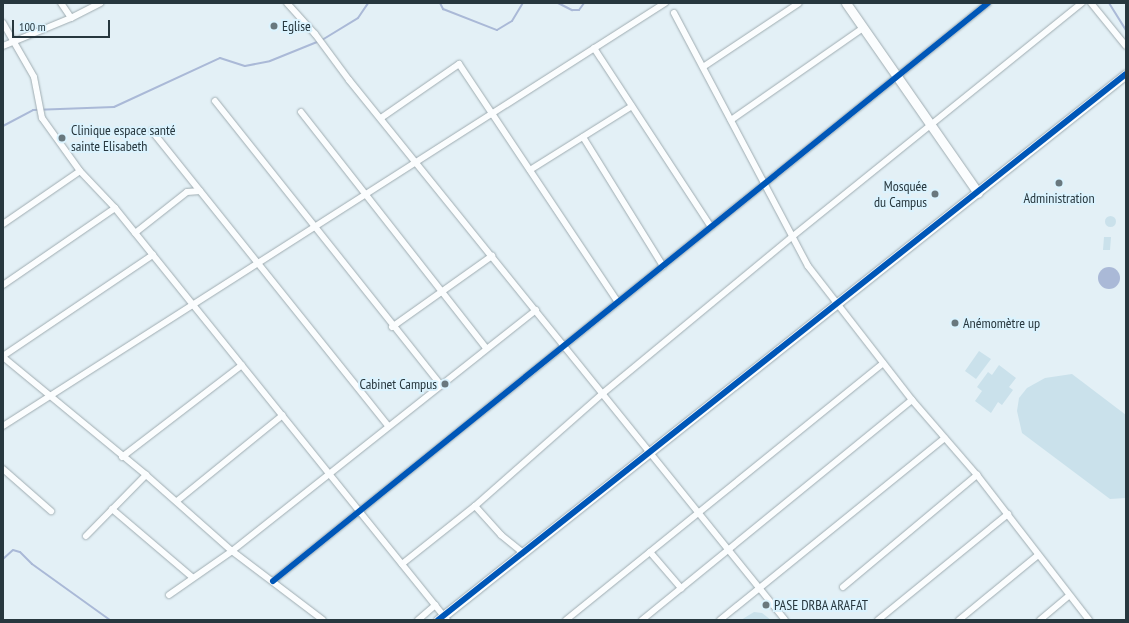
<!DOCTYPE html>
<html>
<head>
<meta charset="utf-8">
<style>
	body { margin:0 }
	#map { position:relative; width:1129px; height:623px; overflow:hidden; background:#e3f0f6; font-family:"PT Sans Narrow",sans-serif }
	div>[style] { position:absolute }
	.green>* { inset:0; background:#cae1eb }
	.round { border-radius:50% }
	.water>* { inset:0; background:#aab9d7 }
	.stream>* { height:2px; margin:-1px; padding:0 1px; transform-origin:1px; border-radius:1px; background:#aab9d7 }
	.roads { filter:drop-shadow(0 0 1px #9facb1) drop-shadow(0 0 1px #9facb1) }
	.street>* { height:6px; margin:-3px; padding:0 3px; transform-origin:3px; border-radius:3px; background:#fbfdfe }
	.secondary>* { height:9px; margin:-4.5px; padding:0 4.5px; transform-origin:4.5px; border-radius:4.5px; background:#fbfdfe }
	.cycleway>* { height:6px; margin:-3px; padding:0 3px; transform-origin:3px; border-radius:3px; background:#0057b8 }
	.dots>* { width:11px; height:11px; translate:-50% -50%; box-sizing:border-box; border:2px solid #dbf3fe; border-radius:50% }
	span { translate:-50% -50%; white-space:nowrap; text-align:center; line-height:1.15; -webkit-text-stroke:4px #dbf3fe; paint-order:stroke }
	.poi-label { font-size:14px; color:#27373e }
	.left { translate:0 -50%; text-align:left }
	.right { translate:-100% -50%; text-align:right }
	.frame { position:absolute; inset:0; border:4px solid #27373e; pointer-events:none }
	.scale { position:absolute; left:12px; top:20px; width:98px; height:18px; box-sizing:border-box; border:2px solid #27373e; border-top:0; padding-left:5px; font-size:12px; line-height:14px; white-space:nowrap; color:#27373e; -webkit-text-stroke:3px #dbf3fe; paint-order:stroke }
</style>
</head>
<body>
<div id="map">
	<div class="green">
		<div class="round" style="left:1104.5px;top:215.5px;width:11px;height:11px"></div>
		<div style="clip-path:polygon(1104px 237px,1111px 237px,1110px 250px,1103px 250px)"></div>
		<div style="clip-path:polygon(979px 351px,991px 359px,976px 379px,965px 371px)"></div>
		<div style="clip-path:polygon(999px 365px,1016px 378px,1009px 387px,1013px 390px,1002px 405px,998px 402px,991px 413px,975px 401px,982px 391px,977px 387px,988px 372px,992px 375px)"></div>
		<div style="clip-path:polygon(1072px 374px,1126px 415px,1126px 498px,1110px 499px,1022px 433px,1017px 411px,1019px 398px,1027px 388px,1045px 378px)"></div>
		<div style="clip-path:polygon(754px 612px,762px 613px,771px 620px,741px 620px)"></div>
	</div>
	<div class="water">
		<div class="round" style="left:1098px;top:267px;width:22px;height:22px"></div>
	</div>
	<div class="stream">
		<div style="left:440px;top:3px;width:7px;rotate:63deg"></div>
		<div style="left:443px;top:9px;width:58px;rotate:21.3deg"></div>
		<div style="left:497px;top:30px;width:17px;rotate:-31deg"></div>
		<div style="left:512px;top:21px;width:21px;rotate:-59deg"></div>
		<div style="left:558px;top:3px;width:16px;rotate:27deg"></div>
		<div style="left:572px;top:10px;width:7px"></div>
		<div style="left:579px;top:10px;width:9px;rotate:-54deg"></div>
		<div style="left:1109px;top:3px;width:32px;rotate:58deg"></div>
		<div style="left:3px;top:126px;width:34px;rotate:-28deg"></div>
		<div style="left:33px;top:110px;width:81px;rotate:-2.1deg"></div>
		<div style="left:114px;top:107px;width:117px;rotate:-24.8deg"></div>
		<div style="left:220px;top:58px;width:26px;rotate:18deg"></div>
		<div style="left:245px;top:66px;width:25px;rotate:-11deg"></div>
		<div style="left:270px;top:61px;width:56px;rotate:-22deg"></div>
		<div style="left:322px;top:40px;width:42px;rotate:-31.4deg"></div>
		<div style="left:358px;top:18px;width:18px;rotate:-56deg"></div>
		<div style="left:3px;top:559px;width:13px;rotate:-42deg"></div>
		<div style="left:13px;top:550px;width:7px;rotate:16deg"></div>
		<div style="left:20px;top:552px;width:17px;rotate:45deg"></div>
		<div style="left:32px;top:564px;width:96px;rotate:35.7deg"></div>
	</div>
	<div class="roads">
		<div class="street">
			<div style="left:61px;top:3px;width:18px;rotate:56deg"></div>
			<div style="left:287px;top:3px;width:42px;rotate:47.9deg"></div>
			<div style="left:315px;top:34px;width:57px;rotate:53.5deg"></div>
			<div style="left:349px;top:80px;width:694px;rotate:51.08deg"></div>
			<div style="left:1091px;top:3px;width:55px;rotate:50.9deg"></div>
			<div style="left:674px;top:13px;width:286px;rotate:62.1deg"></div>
			<div style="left:808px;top:266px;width:170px;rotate:52.2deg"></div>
			<div style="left:912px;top:400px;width:99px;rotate:49.1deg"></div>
			<div style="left:977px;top:475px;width:183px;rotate:52.3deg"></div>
			<div style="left:3px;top:23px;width:62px;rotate:60.1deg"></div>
			<div style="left:34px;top:77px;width:42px;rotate:79deg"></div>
			<div style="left:42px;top:118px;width:65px;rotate:54.4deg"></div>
			<div style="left:80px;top:171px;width:51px;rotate:46.6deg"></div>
			<div style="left:115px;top:208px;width:529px;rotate:51.14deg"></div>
			<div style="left:3px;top:46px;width:74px;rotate:-22.4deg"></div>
			<div style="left:71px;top:18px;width:33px;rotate:-27deg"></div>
			<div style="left:594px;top:48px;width:214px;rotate:56.8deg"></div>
			<div style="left:703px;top:67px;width:115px;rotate:-33.7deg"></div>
			<div style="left:215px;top:101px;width:362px;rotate:51.5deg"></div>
			<div style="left:301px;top:112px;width:300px;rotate:51.9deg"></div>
			<div style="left:381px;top:118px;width:95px;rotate:-34.7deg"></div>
			<div style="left:459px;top:64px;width:286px;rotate:56.3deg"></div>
			<div style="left:731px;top:120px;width:161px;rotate:-34.9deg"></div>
			<div style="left:152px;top:131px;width:378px;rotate:51.3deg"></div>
			<div style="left:583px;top:137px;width:152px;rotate:58.2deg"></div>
			<div style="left:530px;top:170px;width:120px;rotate:-32.1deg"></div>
			<div style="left:3px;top:224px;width:93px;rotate:-34.5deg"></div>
			<div style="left:135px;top:233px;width:66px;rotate:-38.3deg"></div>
			<div style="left:187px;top:192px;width:13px;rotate:-4deg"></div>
			<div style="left:3px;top:285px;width:136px;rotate:-34.5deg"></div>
			<div style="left:392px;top:327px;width:123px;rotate:-35.4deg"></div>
			<div style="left:3px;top:356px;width:181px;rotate:-34deg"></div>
			<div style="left:3px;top:357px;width:185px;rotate:39.5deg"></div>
			<div style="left:146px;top:475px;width:115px;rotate:41.5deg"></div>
			<div style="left:232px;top:551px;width:114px;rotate:37.2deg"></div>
			<div style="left:3px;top:426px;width:786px;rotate:-32.58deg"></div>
			<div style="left:122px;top:457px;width:151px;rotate:-37.5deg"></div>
			<div style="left:3px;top:469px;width:64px;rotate:41.2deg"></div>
			<div style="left:177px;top:501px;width:136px;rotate:-39.1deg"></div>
			<div style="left:475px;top:506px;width:39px;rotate:48deg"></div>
			<div style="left:501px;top:535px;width:28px;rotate:39deg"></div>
			<div style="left:112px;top:509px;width:105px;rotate:40.4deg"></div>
			<div style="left:86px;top:536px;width:86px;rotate:-45.5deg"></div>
			<div style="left:650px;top:552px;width:48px;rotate:49.3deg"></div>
			<div style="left:402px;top:564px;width:93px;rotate:-38.5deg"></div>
			<div style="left:475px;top:506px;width:169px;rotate:-41.4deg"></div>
			<div style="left:602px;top:394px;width:248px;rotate:-39.6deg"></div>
			<div style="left:793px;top:236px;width:371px;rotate:-38.9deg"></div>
			<div style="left:273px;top:581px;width:919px;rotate:-38.95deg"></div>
			<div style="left:843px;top:587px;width:175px;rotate:-39.9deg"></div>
			<div style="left:169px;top:595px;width:77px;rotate:-34.9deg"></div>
			<div style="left:232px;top:551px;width:388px;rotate:-38.4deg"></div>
			<div style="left:418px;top:620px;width:23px;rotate:-41deg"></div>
			<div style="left:566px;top:620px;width:408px;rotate:-39deg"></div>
			<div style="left:642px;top:620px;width:348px;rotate:-39.2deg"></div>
			<div style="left:720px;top:620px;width:289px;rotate:-39deg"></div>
			<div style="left:878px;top:620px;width:168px;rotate:-39.2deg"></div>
			<div style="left:959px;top:620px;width:101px;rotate:-39.4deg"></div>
			<div style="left:1040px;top:620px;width:38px;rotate:-40deg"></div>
		</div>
		<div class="secondary">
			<div style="left:846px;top:3px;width:231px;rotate:55.2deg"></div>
			<div style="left:438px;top:620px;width:878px;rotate:-38.44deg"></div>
		</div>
	</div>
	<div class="cycleway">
		<div style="left:273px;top:581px;width:919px;rotate:-38.95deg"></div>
		<div style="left:438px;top:620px;width:878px;rotate:-38.44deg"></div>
	</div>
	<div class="dots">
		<div style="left:274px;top:26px;background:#69787e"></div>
		<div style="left:62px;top:138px;background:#69787e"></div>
		<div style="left:1059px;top:183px;background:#69787e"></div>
		<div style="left:935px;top:194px;background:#69787e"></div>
		<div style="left:955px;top:323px;background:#69787e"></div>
		<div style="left:445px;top:384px;background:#69787e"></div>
		<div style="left:766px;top:605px;background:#69787e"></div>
	</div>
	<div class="poi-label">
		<span class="left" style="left:282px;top:26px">Eglise</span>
		<span class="left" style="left:71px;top:138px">Clinique espace santé<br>sainte Elisabeth</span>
		<span class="right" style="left:927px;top:194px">Mosquée<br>du Campus</span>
		<span style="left:1059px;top:198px">Administration</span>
		<span class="left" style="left:963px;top:323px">Anémomètre up</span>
		<span class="right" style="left:437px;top:384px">Cabinet Campus</span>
		<span class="left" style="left:774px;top:605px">PASE DRBA ARAFAT</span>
	</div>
	<div class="frame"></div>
	<div class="scale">100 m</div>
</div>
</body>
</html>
